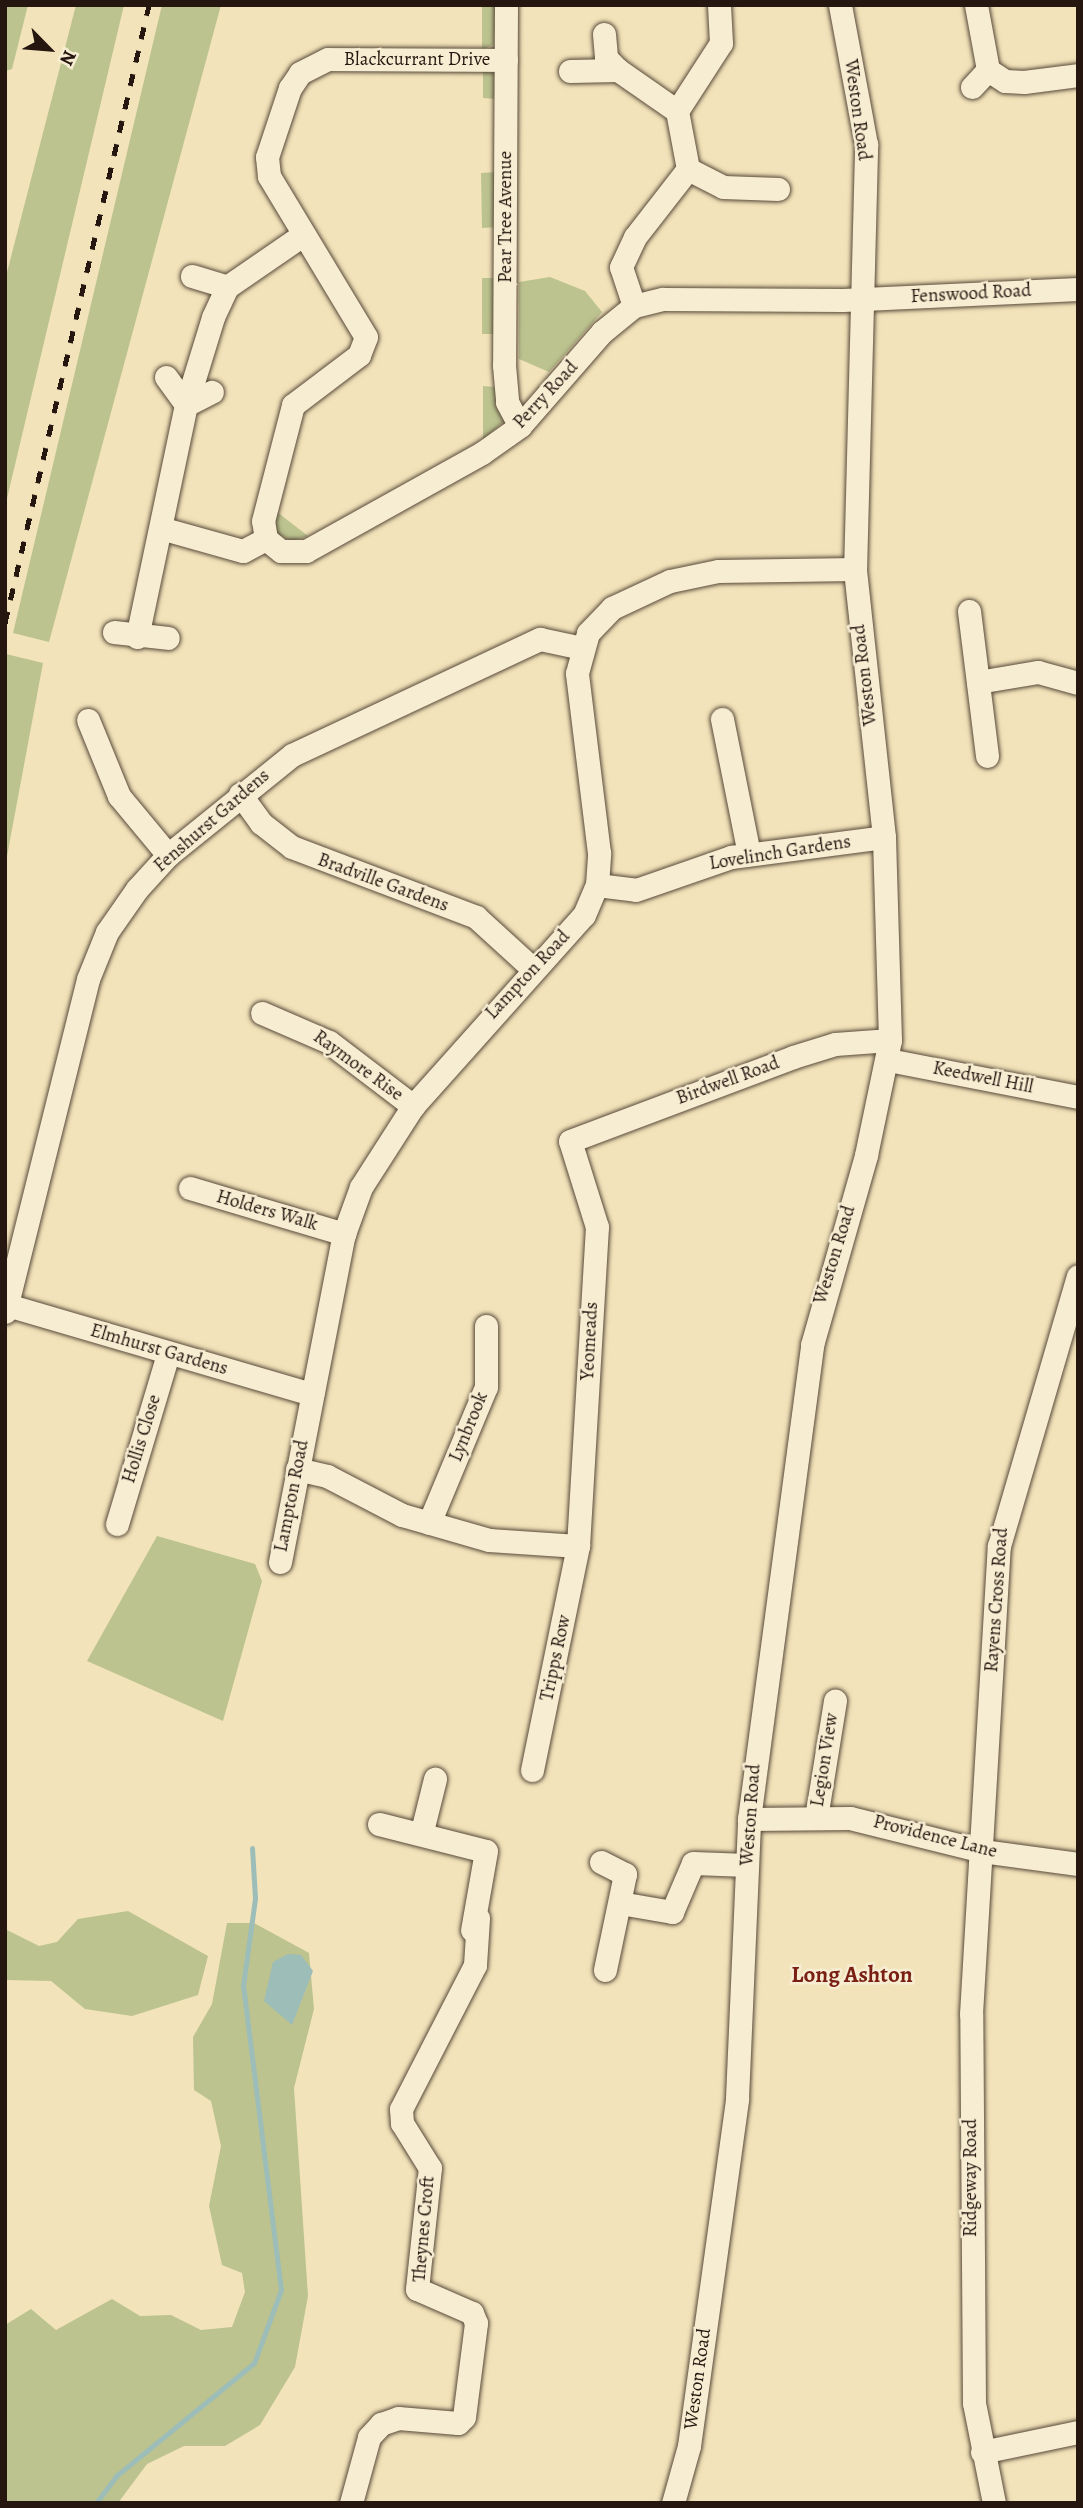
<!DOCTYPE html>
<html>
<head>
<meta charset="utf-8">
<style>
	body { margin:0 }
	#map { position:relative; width:1083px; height:2508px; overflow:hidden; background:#f2e3ba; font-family:Alegreya,serif }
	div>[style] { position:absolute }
	.green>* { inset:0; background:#bcc38f }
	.water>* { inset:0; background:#9dbdb8 }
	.stream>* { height:5px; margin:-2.5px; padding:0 2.5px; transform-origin:2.5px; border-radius:2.5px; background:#9dbdb8 }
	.roads { filter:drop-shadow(0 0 2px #58493a) drop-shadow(0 0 2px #58493a) }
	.minor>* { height:23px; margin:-11.5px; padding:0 11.5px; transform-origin:11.5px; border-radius:11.5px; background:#f7edd2 }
	.rail>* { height:5px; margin-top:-2.5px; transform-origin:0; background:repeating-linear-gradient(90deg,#25160f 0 12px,transparent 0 24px) }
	span { translate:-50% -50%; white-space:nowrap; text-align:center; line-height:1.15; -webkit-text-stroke:5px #f7edd2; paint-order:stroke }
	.street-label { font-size:19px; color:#25160f }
	.quarter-label { font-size:23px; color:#7a1f14; font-weight:700 }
	.frame { position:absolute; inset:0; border:7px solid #25160f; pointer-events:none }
	.north { position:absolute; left:14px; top:14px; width:70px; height:70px; -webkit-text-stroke:5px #f7edd2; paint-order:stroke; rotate:115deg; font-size:19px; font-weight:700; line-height:28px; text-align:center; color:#25160f }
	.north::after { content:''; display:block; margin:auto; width:24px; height:32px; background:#25160f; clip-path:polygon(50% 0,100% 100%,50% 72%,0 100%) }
</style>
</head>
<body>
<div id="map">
	<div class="green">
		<div style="clip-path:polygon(5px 5px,28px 5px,12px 69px,5px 71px)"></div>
		<div style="clip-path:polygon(76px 5px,124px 5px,5px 507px,5px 280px)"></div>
		<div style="clip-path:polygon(162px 5px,221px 5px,49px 642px,13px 633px)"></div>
		<div style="clip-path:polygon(482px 5px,496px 5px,494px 44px,482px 50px)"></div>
		<div style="clip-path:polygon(483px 66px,495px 72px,496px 99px,483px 98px)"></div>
		<div style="clip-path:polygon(496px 172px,497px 227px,482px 228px,481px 173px)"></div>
		<div style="clip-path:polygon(550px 277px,585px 291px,602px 312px,549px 372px,519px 359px,519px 282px)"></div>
		<div style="clip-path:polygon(482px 278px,497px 278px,496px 334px,482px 334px)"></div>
		<div style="clip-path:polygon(483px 386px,495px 387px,504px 421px,483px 440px)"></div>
		<div style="clip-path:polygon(272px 511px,277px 512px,308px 536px,292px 541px,275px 533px)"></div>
		<div style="clip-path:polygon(6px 654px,43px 663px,5px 867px,5px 657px)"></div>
		<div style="clip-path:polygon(157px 1536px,255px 1564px,262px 1581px,223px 1721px,87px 1661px)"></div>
		<div style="clip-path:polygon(128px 1911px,208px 1956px,198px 1995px,132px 2016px,85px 2009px,51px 1981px,5px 1980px,5px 1929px,39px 1946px,57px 1942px,78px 1919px)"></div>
		<div style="clip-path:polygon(227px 1923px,254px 1923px,309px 1953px,314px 2009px,294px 2088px,308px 2296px,295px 2367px,260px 2425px,225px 2446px,184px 2446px,147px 2464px,118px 2503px,5px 2503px,5px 2325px,31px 2309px,56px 2330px,112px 2299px,140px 2316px,171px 2315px,201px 2330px,232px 2327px,245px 2292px,242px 2273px,222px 2265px,209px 2206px,221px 2146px,211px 2101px,194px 2090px,193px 2037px,212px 2004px)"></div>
	</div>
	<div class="water">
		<div style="clip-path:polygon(288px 1954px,301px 1955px,313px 1971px,292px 2025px,264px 2001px,273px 1962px)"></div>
	</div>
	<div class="stream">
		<div style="left:96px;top:2503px;width:34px;rotate:-53deg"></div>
		<div style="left:116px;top:2476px;width:178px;rotate:-39.3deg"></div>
		<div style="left:254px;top:2363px;width:78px;rotate:-69.7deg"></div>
		<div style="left:281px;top:2290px;width:306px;rotate:-97.1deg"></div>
		<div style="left:243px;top:1986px;width:89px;rotate:-82.2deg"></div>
		<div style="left:255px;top:1898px;width:50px;rotate:-93.4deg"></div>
	</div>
	<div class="roads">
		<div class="minor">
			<div style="left:506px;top:5px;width:360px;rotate:90.3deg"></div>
			<div style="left:504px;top:365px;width:37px;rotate:85deg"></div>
			<div style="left:507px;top:402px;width:27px;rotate:62deg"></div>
			<div style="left:976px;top:5px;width:66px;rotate:79.5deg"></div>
			<div style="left:988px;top:70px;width:20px;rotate:33deg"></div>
			<div style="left:1005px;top:81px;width:19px;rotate:3deg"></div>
			<div style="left:1024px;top:82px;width:54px;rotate:-7.4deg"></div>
			<div style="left:604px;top:34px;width:24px;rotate:85deg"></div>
			<div style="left:606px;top:58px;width:17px;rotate:45deg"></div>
			<div style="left:570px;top:71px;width:48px;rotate:-1.2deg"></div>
			<div style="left:618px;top:70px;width:72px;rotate:34.8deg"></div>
			<div style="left:972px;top:87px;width:23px;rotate:-47deg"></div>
			<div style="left:688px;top:169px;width:39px;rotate:27deg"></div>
			<div style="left:723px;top:187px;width:55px;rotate:2.1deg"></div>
			<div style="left:192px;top:276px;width:37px;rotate:17deg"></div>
			<div style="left:634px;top:306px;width:41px;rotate:-108.4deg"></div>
			<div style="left:621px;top:267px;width:33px;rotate:-65deg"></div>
			<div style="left:635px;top:237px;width:86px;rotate:-52.1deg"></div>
			<div style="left:688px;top:169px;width:59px;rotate:-100.7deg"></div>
			<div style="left:677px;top:111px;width:81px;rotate:-57.1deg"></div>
			<div style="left:721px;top:43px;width:38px;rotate:-93deg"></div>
			<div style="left:166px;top:377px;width:34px;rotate:54deg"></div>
			<div style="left:186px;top:405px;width:29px;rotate:-27deg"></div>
			<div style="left:164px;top:529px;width:82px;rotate:15.6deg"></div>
			<div style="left:243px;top:551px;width:26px;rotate:-28deg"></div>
			<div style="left:266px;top:539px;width:19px;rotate:39deg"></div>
			<div style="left:281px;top:551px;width:25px"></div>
			<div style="left:306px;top:551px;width:201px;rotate:-29.1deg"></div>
			<div style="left:482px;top:453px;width:47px;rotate:-35.4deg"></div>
			<div style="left:520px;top:426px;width:125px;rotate:-48.9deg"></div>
			<div style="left:602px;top:332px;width:41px;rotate:-39.1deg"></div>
			<div style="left:634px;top:306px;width:30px;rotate:-14deg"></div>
			<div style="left:663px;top:299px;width:180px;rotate:0.3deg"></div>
			<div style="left:843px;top:300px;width:235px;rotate:-2.7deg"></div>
			<div style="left:266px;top:539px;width:18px;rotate:-99deg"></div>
			<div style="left:263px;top:521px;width:120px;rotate:-75.5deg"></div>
			<div style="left:293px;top:405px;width:83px;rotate:-37.1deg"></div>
			<div style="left:359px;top:355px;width:19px;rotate:-69deg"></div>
			<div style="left:366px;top:337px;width:188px;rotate:-121.1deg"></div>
			<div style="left:269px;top:176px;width:19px;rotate:-96deg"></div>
			<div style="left:267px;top:157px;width:73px;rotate:-71.6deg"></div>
			<div style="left:290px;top:88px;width:18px;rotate:-56deg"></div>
			<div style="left:300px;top:73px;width:31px;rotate:-27deg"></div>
			<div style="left:328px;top:59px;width:178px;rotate:0.3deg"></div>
			<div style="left:969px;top:611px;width:146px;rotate:82.9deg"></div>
			<div style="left:114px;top:632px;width:54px;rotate:6.3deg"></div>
			<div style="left:137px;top:637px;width:237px;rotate:-78.1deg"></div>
			<div style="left:186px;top:405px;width:92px;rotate:-72.9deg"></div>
			<div style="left:213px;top:317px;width:33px;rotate:-65deg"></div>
			<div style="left:227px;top:287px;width:93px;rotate:-34.5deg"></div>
			<div style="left:978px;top:682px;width:61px;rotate:-9.5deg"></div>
			<div style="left:1038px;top:672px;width:41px;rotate:15.4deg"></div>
			<div style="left:722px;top:719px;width:138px;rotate:78.7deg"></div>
			<div style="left:88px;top:720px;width:82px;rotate:67.8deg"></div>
			<div style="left:119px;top:796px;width:77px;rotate:50.3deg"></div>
			<div style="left:240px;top:794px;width:36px;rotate:54deg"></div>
			<div style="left:261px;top:823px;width:39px;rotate:38deg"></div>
			<div style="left:292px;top:847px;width:197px;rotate:20.8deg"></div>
			<div style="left:476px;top:917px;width:76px;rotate:42.3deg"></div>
			<div style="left:597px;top:885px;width:39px;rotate:7deg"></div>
			<div style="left:636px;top:890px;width:101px;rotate:-19.2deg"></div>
			<div style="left:731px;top:857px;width:154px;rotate:-7.4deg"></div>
			<div style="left:262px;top:1013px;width:73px;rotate:23.4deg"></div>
			<div style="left:329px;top:1042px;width:106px;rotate:37.3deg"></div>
			<div style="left:888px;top:1060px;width:194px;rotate:11deg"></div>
			<div style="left:190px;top:1188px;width:161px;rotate:16.6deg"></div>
			<div style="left:7px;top:1305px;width:318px;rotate:16.3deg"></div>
			<div style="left:5px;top:1312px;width:343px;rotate:-76deg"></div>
			<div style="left:88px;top:979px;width:51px;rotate:-68deg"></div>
			<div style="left:107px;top:932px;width:52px;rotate:-55.1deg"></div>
			<div style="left:137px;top:889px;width:46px;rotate:-47.6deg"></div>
			<div style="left:168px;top:855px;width:159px;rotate:-38.9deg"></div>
			<div style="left:292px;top:755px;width:274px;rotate:-25.1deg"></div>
			<div style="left:540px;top:639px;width:43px;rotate:12.1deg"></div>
			<div style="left:297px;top:1469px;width:31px;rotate:13deg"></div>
			<div style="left:327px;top:1476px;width:85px;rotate:27.5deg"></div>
			<div style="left:402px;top:1515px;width:91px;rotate:16deg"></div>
			<div style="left:489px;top:1540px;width:89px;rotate:3.9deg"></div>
			<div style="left:429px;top:1523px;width:147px;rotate:-67.3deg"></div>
			<div style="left:486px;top:1387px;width:61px;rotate:-90deg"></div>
			<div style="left:117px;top:1524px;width:177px;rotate:-73.3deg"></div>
			<div style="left:280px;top:1562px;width:334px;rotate:-79deg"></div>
			<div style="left:344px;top:1234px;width:50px;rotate:-70.1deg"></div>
			<div style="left:361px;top:1187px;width:96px;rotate:-57.3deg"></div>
			<div style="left:413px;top:1106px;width:256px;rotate:-48.2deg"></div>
			<div style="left:584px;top:915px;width:33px;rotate:-67deg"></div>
			<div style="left:597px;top:885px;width:32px;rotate:-86deg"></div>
			<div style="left:599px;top:853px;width:181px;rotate:-97deg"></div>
			<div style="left:577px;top:673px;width:41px;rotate:-74.6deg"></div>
			<div style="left:588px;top:633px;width:35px;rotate:-46deg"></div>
			<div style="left:612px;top:608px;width:64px;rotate:-25deg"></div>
			<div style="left:670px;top:581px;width:49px;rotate:-11.8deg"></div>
			<div style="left:718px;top:571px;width:137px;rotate:-0.8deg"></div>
			<div style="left:532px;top:1770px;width:229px;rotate:-78.4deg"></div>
			<div style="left:578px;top:1546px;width:320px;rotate:-86.6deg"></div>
			<div style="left:597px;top:1227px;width:90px;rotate:-107.4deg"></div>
			<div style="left:570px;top:1141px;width:238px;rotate:-20.6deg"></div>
			<div style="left:793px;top:1057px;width:44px;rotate:-17.2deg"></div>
			<div style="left:835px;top:1044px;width:55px;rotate:-4.2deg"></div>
			<div style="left:816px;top:1818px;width:119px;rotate:-80.8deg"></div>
			<div style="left:749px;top:1819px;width:101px;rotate:-0.6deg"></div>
			<div style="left:850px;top:1818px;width:136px;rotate:14deg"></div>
			<div style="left:982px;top:1851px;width:97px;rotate:7.7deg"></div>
			<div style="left:379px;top:1824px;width:110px;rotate:14.2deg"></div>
			<div style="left:486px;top:1851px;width:80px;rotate:100deg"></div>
			<div style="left:422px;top:1831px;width:54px;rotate:-76deg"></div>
			<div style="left:601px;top:1862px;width:27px;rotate:27deg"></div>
			<div style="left:625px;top:1874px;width:98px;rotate:101.8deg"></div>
			<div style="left:620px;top:1903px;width:53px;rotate:9.8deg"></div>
			<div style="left:672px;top:1912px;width:53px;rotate:-66.8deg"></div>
			<div style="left:693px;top:1863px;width:54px;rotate:2.1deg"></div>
			<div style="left:982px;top:2452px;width:98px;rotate:-11.8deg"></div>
			<div style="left:351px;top:2503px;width:68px;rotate:-74.7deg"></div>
			<div style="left:369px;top:2437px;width:18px;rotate:-47deg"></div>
			<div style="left:381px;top:2424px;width:18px;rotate:-19deg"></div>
			<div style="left:398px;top:2418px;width:60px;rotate:4.8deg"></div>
			<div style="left:458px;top:2423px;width:8px;rotate:-45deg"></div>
			<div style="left:464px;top:2417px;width:95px;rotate:-82.7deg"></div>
			<div style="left:476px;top:2323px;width:11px;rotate:-112deg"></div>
			<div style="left:472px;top:2313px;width:60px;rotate:-156.4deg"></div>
			<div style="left:417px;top:2289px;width:122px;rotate:-83.9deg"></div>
			<div style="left:430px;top:2168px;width:53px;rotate:-121.9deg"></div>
			<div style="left:402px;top:2123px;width:14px;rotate:-94deg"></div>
			<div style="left:401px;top:2109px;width:162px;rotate:-62.8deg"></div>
			<div style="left:475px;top:1965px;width:47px;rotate:-86.3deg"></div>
			<div style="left:673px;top:2503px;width:59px;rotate:-74.3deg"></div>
			<div style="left:689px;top:2446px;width:351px;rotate:-82.1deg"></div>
			<div style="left:737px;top:2098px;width:279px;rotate:-87.5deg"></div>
			<div style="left:749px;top:1819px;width:478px;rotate:-82.4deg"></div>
			<div style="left:812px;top:1345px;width:198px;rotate:-74.1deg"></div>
			<div style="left:866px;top:1155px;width:117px;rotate:-78.2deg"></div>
			<div style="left:890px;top:1040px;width:203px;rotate:-91.7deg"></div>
			<div style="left:884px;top:837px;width:267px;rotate:-96.2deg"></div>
			<div style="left:855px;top:572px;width:428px;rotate:-88.5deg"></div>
			<div style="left:866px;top:144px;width:141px;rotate:-100.6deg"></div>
			<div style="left:994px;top:2503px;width:102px;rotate:-101.3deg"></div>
			<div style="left:974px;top:2403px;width:389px;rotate:-90.4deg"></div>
			<div style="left:971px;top:2014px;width:469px;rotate:-86.6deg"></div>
			<div style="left:999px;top:1546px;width:281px;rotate:-73.7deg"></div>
		</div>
	</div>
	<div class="rail">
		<div style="left:5px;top:623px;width:635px;rotate:-76.88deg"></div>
	</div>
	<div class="street-label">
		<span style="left:417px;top:60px">Blackcurrant Drive</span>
		<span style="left:857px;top:110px;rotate:82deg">Weston Road</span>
		<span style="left:506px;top:217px;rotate:-90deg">Pear Tree Avenue</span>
		<span style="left:971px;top:294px;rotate:-3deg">Fenswood Road</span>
		<span style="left:546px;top:395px;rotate:-47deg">Perry Road</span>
		<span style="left:865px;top:675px;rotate:-97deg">Weston Road</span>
		<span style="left:212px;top:821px;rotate:-41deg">Fenshurst Gardens</span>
		<span style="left:780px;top:853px;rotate:-9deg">Lovelinch Gardens</span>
		<span style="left:383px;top:883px;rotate:20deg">Bradville Gardens</span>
		<span style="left:528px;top:975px;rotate:-47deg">Lampton Road</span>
		<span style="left:358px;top:1066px;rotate:36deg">Raymore Rise</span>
		<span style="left:983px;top:1078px;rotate:11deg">Keedwell Hill</span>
		<span style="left:728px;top:1081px;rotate:-20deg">Birdwell Road</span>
		<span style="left:267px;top:1211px;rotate:16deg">Holders Walk</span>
		<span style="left:835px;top:1255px;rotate:-73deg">Weston Road</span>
		<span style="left:590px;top:1341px;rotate:-87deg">Yeomeads</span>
		<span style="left:159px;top:1350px;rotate:16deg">Elmhurst Gardens</span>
		<span style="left:469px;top:1427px;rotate:-68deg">Lynbrook</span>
		<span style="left:142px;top:1439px;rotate:-73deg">Hollis Close</span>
		<span style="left:292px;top:1496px;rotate:-79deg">Lampton Road</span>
		<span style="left:997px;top:1600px;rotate:-86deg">Rayens Cross Road</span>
		<span style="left:556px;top:1658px;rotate:-78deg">Tripps Row</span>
		<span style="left:825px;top:1760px;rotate:-81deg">Legion View</span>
		<span style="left:751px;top:1815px;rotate:-86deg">Weston Road</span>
		<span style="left:935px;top:1837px;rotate:14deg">Providence Lane</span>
		<span style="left:971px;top:2178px;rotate:-90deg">Ridgeway Road</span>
		<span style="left:424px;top:2229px;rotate:-85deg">Theynes Croft</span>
		<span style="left:698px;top:2379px;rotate:-82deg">Weston Road</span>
	</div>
	<div class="quarter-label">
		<span style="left:852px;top:1975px">Long Ashton</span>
	</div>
	<div class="frame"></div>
	<div class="north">N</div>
</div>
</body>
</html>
